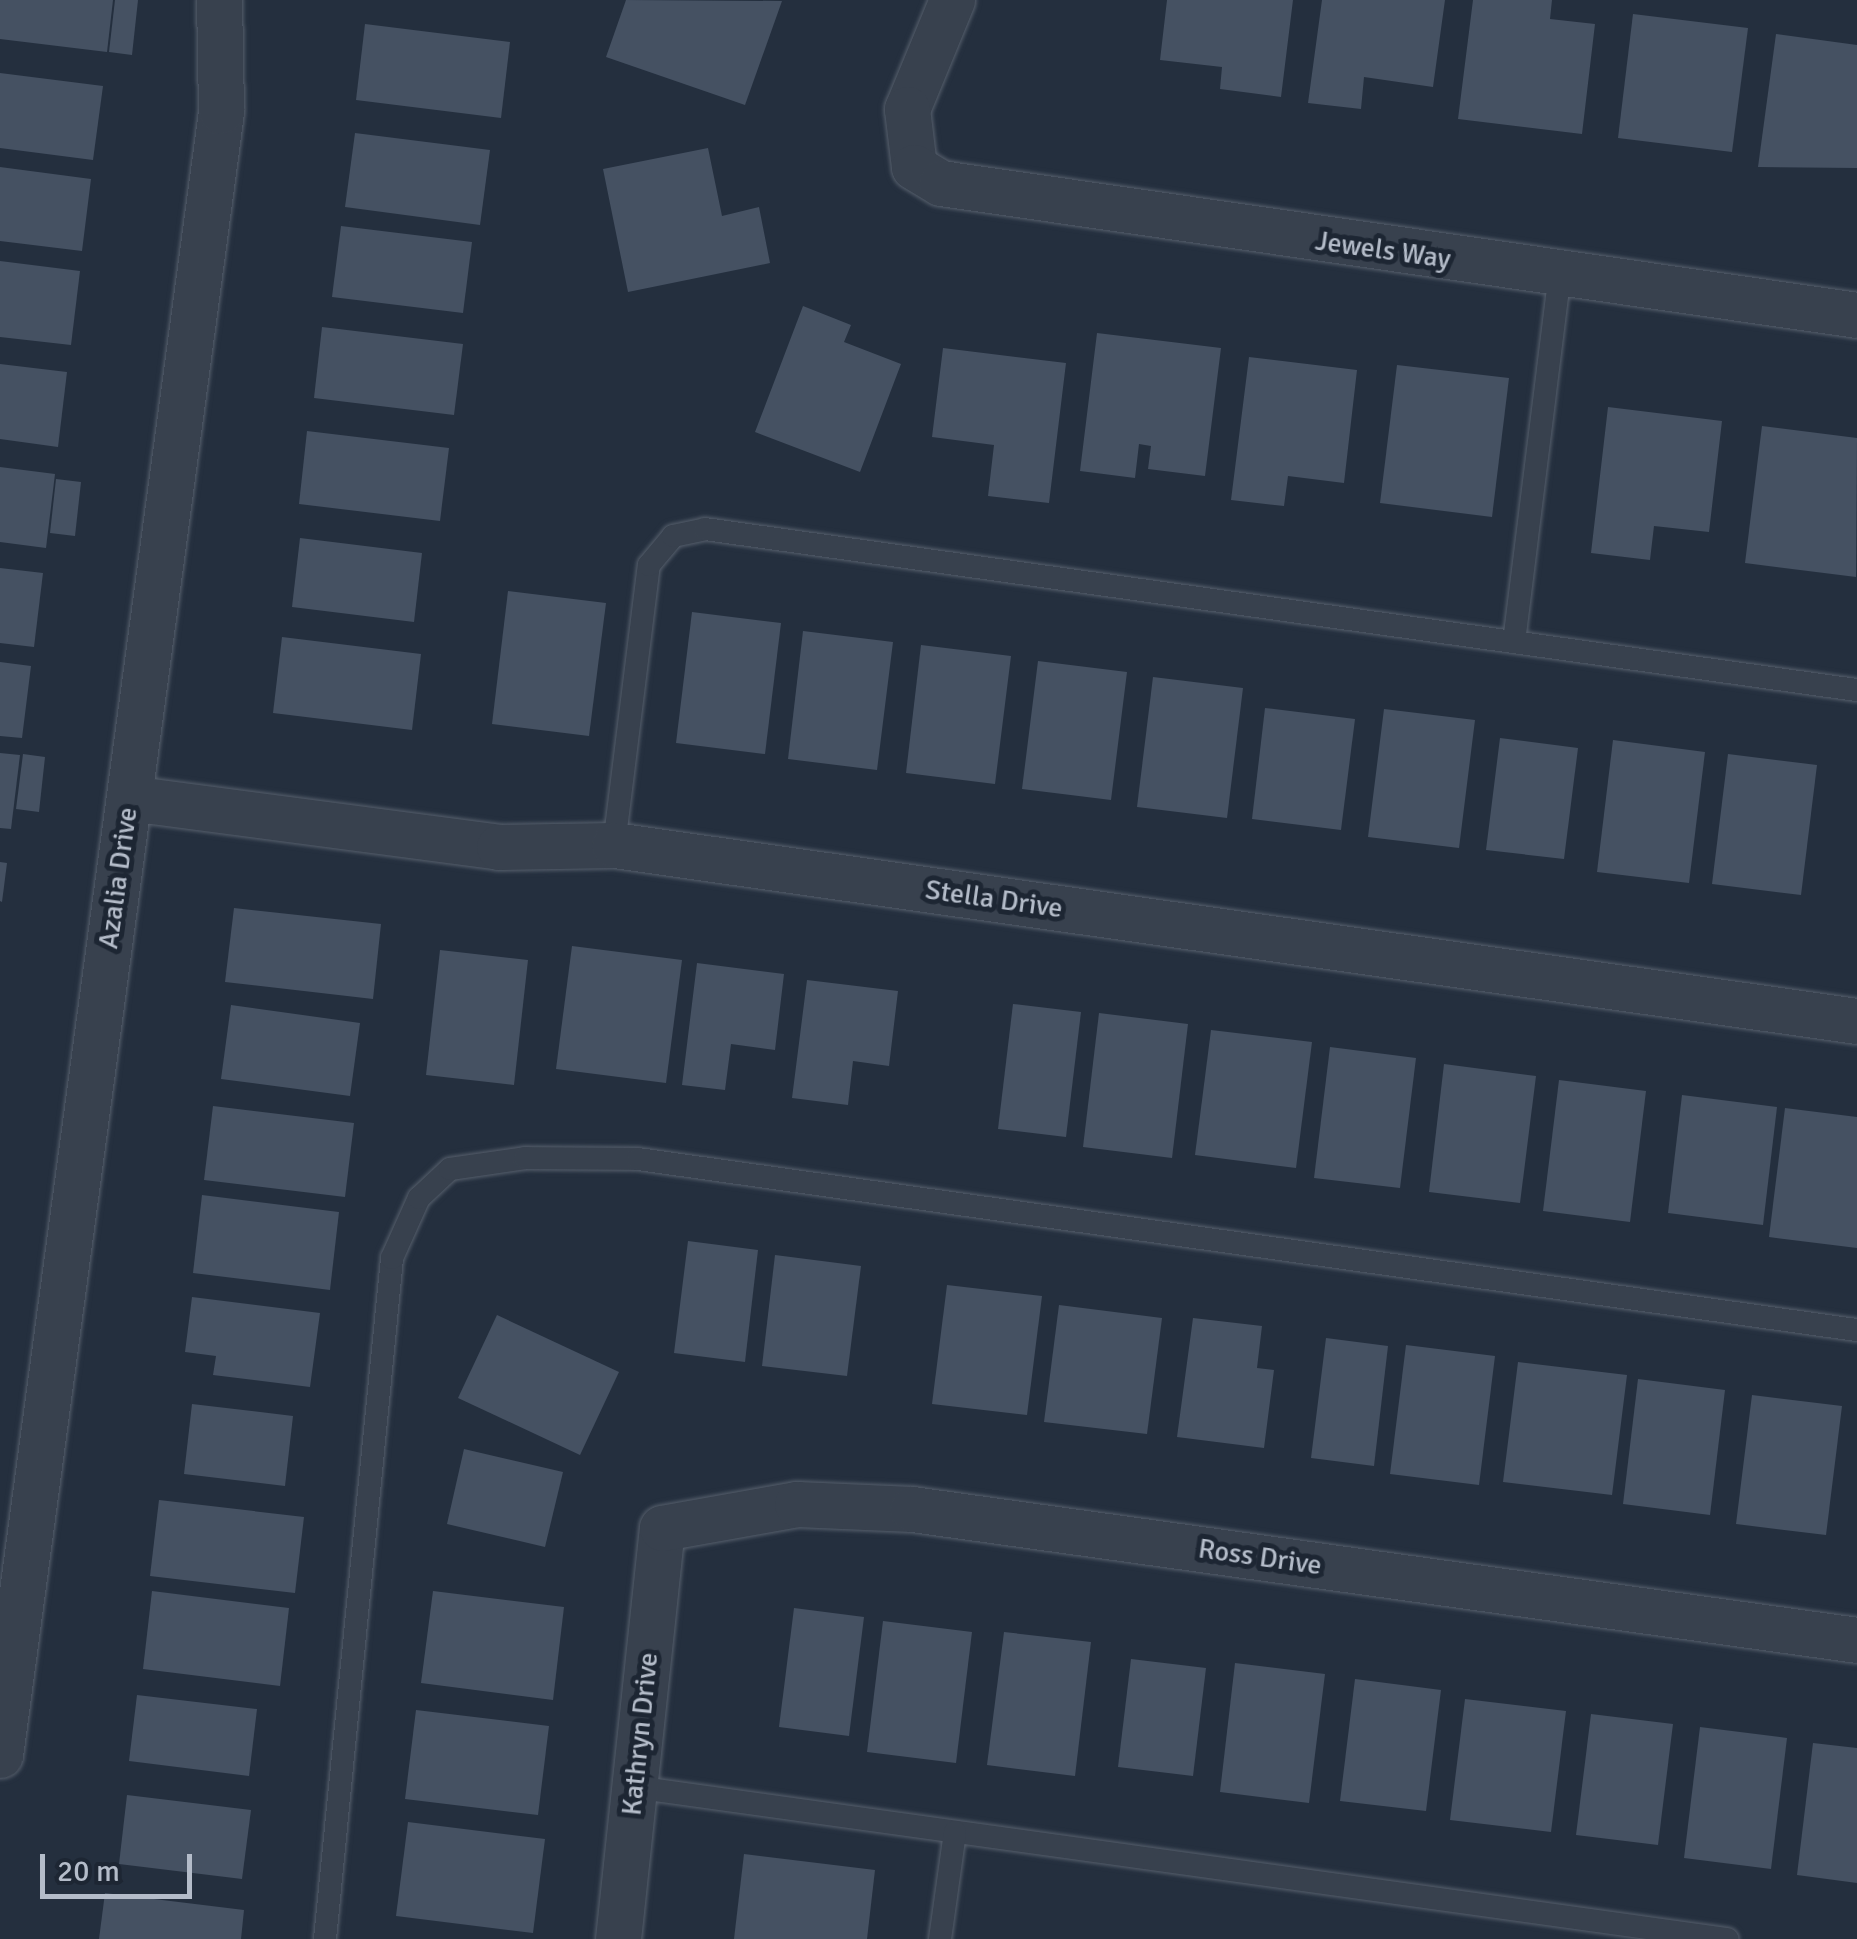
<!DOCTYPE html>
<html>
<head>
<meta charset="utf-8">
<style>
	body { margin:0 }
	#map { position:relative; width:1857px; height:1939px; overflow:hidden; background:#242f3e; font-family:Signika,sans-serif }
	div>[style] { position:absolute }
	.building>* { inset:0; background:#455162 }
	.roads { filter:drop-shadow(0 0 2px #565f6c) drop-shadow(0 0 2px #565f6c) }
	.service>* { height:22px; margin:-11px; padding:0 11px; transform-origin:11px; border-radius:11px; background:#38414e }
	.minor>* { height:45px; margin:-22.5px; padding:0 22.5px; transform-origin:22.5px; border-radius:22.5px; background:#38414e }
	span { translate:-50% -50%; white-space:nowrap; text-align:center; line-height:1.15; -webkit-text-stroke:10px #1d2633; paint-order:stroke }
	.street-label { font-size:28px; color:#b4bcc9 }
	.scale { position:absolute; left:40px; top:1854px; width:152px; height:45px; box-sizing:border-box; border:5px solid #b4bcc9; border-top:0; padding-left:12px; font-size:30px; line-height:35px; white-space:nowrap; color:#b4bcc9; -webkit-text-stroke:8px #1d2633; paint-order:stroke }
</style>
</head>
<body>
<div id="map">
	<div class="building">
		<div style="clip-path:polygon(0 0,113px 0,107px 52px,0 39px)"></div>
		<div style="clip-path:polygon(115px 0,138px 0,132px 55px,109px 52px)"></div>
		<div style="clip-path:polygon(626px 0,782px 1px,745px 105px,606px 57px)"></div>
		<div style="clip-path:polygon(1167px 0,1293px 0,1281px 97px,1220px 89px,1222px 67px,1160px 60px)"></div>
		<div style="clip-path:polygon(1322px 0,1445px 0,1433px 87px,1364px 77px,1361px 109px,1308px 103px)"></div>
		<div style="clip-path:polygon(1473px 0,1552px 0,1550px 19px,1595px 24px,1582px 134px,1458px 119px)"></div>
		<div style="clip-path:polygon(1633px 14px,1748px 28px,1732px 152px,1618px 138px)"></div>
		<div style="clip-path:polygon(365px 24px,510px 42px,501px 118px,356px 100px)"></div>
		<div style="clip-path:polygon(1776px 34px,1857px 45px,1857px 168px,1758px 167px)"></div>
		<div style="clip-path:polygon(0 73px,103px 86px,93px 160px,0 148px)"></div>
		<div style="clip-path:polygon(355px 133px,490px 150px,480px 225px,345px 207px)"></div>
		<div style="clip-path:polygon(708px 148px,722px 216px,759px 207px,770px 263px,628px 292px,603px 169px)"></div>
		<div style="clip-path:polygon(0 167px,91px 179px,82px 251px,0 241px)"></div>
		<div style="clip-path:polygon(341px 226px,472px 242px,463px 313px,332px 297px)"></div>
		<div style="clip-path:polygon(0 261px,80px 271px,71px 345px,0 337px)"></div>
		<div style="clip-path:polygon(803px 306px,851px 325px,844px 342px,901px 364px,860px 472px,755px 432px)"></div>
		<div style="clip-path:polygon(322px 327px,463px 344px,454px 415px,314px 398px)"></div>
		<div style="clip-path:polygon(1097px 333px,1221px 348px,1205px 476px,1148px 469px,1151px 446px,1139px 444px,1135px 478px,1080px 471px)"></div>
		<div style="clip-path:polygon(943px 348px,1066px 363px,1049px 503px,988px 496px,994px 445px,932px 437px)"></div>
		<div style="clip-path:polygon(1249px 357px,1357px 370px,1344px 483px,1288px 476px,1284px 506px,1231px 500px)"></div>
		<div style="clip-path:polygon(0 364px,67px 372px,58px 447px,0 439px)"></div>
		<div style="clip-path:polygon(1397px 365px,1509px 378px,1492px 517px,1380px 503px)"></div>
		<div style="clip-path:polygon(1608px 407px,1722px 421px,1709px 532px,1654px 526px,1650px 560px,1591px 553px)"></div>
		<div style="clip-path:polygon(1762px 426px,1857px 438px,1856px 577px,1745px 563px)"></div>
		<div style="clip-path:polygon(307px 431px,449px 448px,440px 521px,299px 504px)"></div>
		<div style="clip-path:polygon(0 467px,55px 474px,46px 548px,0 542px)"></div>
		<div style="clip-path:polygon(56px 479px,81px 482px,75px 536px,50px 533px)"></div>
		<div style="clip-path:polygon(300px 538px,422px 553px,414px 622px,292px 607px)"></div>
		<div style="clip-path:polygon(0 568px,43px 573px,34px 647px,0 643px)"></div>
		<div style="clip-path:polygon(508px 591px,606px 603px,589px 736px,492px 724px)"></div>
		<div style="clip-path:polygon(692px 612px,781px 623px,765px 754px,676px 743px)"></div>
		<div style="clip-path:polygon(803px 631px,893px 642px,877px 770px,788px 759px)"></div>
		<div style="clip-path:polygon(282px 637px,421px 654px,412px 730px,273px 713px)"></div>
		<div style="clip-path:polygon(921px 645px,1011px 656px,995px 784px,906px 773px)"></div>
		<div style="clip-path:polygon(1038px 661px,1127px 672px,1111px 800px,1022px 789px)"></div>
		<div style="clip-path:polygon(0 662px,31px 666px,22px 738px,0 736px)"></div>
		<div style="clip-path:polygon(1153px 677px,1243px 688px,1227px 818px,1137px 807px)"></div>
		<div style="clip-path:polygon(1265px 708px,1355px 719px,1341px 830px,1252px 819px)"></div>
		<div style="clip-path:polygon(1384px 709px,1475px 720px,1459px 848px,1368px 837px)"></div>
		<div style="clip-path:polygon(1500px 738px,1578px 748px,1564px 859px,1486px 850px)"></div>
		<div style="clip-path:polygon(1613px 740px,1705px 752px,1689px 883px,1597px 872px)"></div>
		<div style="clip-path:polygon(0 753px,20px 755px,11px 829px,0 828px)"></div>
		<div style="clip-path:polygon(23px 754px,45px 757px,39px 812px,16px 809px)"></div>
		<div style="clip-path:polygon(1728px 754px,1817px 765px,1801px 895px,1712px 884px)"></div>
		<div style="clip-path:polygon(0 862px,7px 863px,2px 902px,0 901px)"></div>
		<div style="clip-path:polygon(234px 908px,381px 924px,373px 999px,225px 982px)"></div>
		<div style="clip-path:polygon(572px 946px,682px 960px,666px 1083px,556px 1069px)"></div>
		<div style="clip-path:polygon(440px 950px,528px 960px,514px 1085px,426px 1075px)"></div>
		<div style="clip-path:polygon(697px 963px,784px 974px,775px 1050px,731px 1044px,725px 1090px,682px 1085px)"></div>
		<div style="clip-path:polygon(807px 980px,898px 991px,889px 1066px,853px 1061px,848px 1105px,792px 1098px)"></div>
		<div style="clip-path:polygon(1013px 1004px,1081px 1012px,1066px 1137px,998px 1129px)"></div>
		<div style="clip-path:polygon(231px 1005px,360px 1023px,350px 1096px,221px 1079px)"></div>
		<div style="clip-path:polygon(1099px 1013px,1188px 1024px,1172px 1158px,1083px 1147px)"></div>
		<div style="clip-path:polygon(1211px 1030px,1312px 1042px,1296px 1168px,1195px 1155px)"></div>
		<div style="clip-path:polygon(1330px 1047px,1416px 1058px,1400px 1188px,1314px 1178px)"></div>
		<div style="clip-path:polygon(1444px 1064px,1536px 1076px,1520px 1203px,1429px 1192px)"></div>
		<div style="clip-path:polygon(1559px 1080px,1646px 1091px,1630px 1222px,1543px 1211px)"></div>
		<div style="clip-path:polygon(1682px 1095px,1777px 1107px,1763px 1225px,1668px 1213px)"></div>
		<div style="clip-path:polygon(213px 1106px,354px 1123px,345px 1197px,204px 1180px)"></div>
		<div style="clip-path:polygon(1785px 1108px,1857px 1117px,1857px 1248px,1769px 1237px)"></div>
		<div style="clip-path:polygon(202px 1195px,339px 1212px,330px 1290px,193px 1273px)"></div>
		<div style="clip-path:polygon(688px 1241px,758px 1250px,745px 1362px,674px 1353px)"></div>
		<div style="clip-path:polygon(775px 1255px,861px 1266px,847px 1376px,762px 1366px)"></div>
		<div style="clip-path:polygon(947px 1285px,1042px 1296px,1027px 1415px,932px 1404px)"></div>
		<div style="clip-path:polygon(192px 1297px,320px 1313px,310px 1387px,213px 1375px,216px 1356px,185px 1352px)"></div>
		<div style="clip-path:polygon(1059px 1305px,1162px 1318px,1147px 1434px,1044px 1422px)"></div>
		<div style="clip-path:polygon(497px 1315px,619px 1372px,580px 1455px,458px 1398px)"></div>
		<div style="clip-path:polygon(1193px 1318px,1262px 1326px,1257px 1368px,1274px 1370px,1264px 1448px,1177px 1437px)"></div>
		<div style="clip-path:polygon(1326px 1338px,1388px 1346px,1374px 1466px,1311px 1458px)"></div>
		<div style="clip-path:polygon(1406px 1345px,1495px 1356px,1479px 1485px,1390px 1474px)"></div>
		<div style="clip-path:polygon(1518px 1362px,1627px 1375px,1612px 1495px,1503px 1482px)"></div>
		<div style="clip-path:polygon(1638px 1379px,1725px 1390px,1710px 1515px,1623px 1504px)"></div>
		<div style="clip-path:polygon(1752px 1395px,1842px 1406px,1826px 1535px,1736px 1524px)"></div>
		<div style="clip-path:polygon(192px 1404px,293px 1416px,285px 1486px,184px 1474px)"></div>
		<div style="clip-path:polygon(464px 1449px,563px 1472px,545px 1547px,447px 1524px)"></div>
		<div style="clip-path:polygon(159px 1500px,304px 1517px,295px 1593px,150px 1576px)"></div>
		<div style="clip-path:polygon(152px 1591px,289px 1608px,280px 1686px,143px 1669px)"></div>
		<div style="clip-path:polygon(433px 1591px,564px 1607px,553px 1700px,421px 1683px)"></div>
		<div style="clip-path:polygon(794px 1608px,864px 1617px,849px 1736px,779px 1727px)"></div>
		<div style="clip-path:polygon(883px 1621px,972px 1632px,956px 1763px,867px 1752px)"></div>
		<div style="clip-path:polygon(1004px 1632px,1091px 1642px,1075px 1776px,987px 1765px)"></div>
		<div style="clip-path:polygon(1131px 1659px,1206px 1668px,1193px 1776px,1118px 1767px)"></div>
		<div style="clip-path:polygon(1235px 1663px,1325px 1674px,1309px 1803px,1220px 1792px)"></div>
		<div style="clip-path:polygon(1355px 1679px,1441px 1690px,1426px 1811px,1340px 1801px)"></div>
		<div style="clip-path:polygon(137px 1695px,257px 1709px,249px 1776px,129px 1761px)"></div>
		<div style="clip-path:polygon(1465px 1699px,1566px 1711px,1551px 1832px,1450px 1820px)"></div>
		<div style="clip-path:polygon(416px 1710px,549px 1726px,538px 1815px,405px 1799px)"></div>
		<div style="clip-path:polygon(1591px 1714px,1673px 1724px,1658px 1845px,1576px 1835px)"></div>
		<div style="clip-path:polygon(1700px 1727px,1787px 1738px,1771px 1869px,1684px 1858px)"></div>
		<div style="clip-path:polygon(1813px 1743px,1857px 1748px,1857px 1883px,1797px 1875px)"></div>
		<div style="clip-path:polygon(127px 1795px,251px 1810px,242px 1879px,119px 1864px)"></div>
		<div style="clip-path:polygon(408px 1822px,545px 1839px,533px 1933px,396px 1916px)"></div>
		<div style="clip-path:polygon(744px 1854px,875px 1870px,867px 1939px,734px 1939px)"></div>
		<div style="clip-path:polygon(105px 1893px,244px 1910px,241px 1939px,99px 1939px)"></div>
	</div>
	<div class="roads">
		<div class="service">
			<div style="left:1514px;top:642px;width:371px;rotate:-82.9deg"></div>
			<div style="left:614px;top:845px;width:282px;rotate:-82.9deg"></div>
			<div style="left:649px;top:565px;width:38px;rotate:-50deg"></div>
			<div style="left:673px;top:536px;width:33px;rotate:-12deg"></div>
			<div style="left:705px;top:529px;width:1163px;rotate:7.96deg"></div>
			<div style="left:634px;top:1787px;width:1104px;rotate:7.92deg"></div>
			<div style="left:325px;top:1939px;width:684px;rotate:-84.38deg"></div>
			<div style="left:392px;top:1258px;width:66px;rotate:-65.8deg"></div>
			<div style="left:419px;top:1198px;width:42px;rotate:-43.1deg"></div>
			<div style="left:450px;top:1169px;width:76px;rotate:-8.3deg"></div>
			<div style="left:525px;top:1158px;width:113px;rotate:0.5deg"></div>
			<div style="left:638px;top:1159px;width:1231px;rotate:7.99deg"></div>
			<div style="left:940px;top:1939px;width:108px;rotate:-82deg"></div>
		</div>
		<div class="minor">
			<div style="left:952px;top:0;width:118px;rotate:112.4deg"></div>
			<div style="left:907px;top:109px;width:58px;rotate:83.1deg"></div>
			<div style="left:914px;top:167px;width:31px;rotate:31deg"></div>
			<div style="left:941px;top:183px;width:925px;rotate:8.2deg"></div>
			<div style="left:129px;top:798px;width:373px;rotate:7.5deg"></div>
			<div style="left:499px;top:847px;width:115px;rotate:-1deg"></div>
			<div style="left:614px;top:845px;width:1255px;rotate:8.06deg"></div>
			<div style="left:0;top:1755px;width:1659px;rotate:-82.34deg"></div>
			<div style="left:221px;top:111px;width:111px;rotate:-91deg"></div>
			<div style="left:618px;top:1939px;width:413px;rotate:-83.9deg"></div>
			<div style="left:662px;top:1528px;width:137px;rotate:-10.1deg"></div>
			<div style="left:797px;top:1504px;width:115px;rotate:2.5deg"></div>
			<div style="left:912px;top:1509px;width:954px;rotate:7.89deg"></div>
		</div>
	</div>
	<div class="street-label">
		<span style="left:1383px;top:250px;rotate:8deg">Jewels Way</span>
		<span style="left:118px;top:878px;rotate:-82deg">Azalia Drive</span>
		<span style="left:994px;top:899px;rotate:8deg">Stella Drive</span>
		<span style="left:1260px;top:1557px;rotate:8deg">Ross Drive</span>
		<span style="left:640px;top:1734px;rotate:-84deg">Kathryn Drive</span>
	</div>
	<div class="scale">20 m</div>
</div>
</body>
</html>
